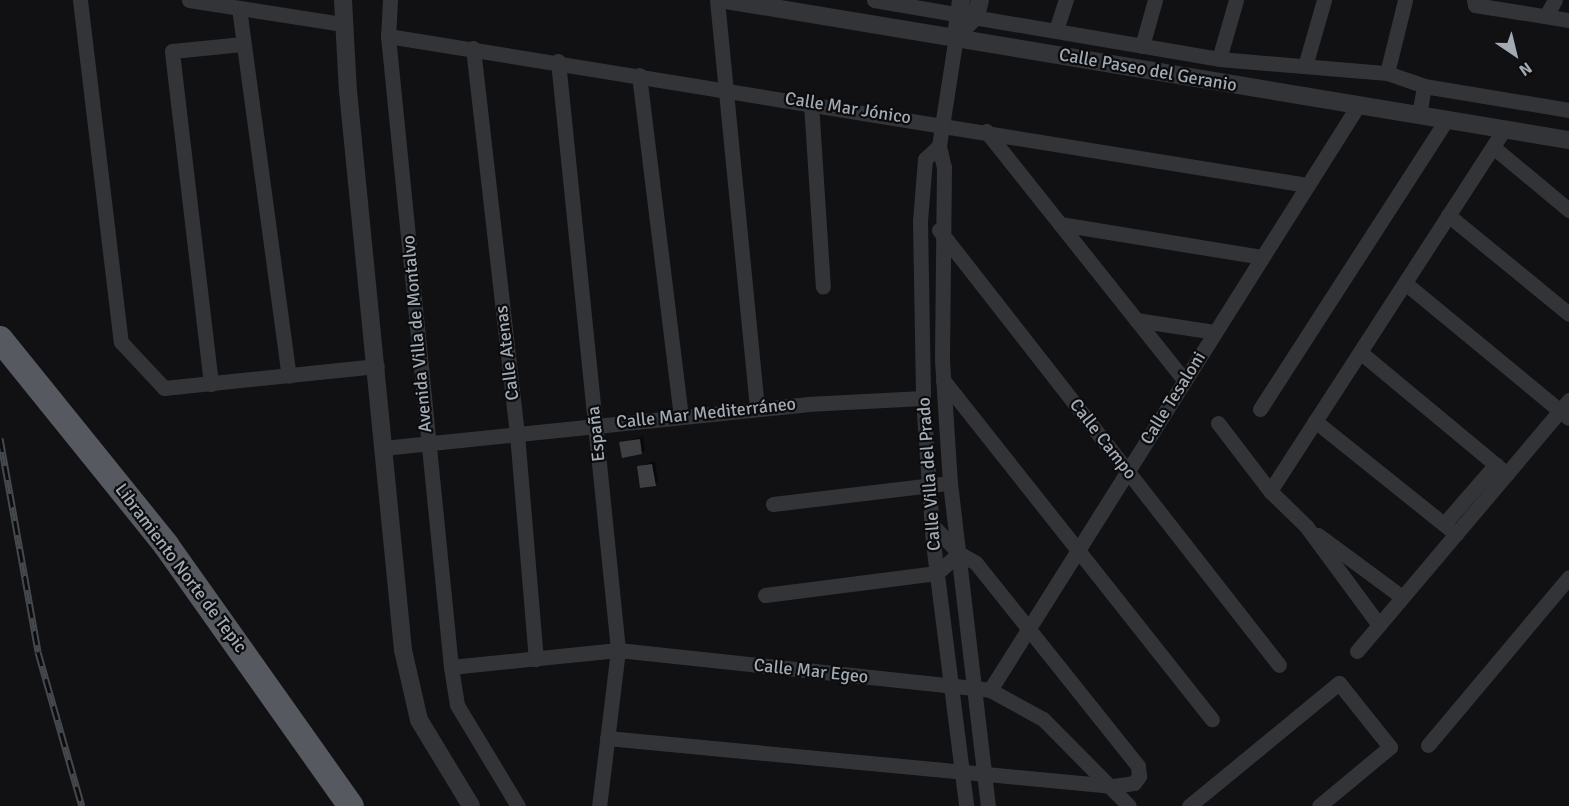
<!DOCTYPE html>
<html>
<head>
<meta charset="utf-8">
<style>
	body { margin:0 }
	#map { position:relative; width:1569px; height:806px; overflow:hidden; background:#111113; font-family:Signika,sans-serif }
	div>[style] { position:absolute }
	.shadow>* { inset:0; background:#0007 }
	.building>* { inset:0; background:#3d3f43 }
	.minor>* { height:15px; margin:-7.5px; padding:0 7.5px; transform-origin:7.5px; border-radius:7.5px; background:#323438 }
	.tertiary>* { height:18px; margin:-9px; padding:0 9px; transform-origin:9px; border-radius:9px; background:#323438 }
	.trunk>* { height:26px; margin:-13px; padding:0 13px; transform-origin:13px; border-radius:13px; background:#565a60 }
	.rail>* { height:7px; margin-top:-3.5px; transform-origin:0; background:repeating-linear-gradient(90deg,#0c0c0e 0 14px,#45484d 0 28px); box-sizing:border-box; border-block:2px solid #45484d }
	span { translate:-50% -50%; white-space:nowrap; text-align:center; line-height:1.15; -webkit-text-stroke:4.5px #0c0c0e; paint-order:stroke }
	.street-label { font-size:18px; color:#a2aab4 }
	.north { position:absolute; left:1485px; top:24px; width:60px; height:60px; -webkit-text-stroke:4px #0c0c0e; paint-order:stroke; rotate:145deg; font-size:16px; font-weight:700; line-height:24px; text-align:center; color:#a2aab4 }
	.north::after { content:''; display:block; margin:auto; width:21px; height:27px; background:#a2aab4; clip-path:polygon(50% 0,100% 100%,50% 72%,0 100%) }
</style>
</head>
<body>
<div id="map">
	<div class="shadow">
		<div style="clip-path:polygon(643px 436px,645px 450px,642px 453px,621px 443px)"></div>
		<div style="clip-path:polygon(655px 461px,658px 481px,655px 484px,638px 467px)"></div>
	</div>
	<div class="building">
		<div style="clip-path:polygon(640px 439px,642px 454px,622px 458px,619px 442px)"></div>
		<div style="clip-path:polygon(652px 464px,656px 486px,640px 488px,637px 466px)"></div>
	</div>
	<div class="minor">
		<div style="left:80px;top:0;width:344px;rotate:83.2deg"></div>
		<div style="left:121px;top:342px;width:63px;rotate:46.9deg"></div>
		<div style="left:164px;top:388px;width:214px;rotate:-5.9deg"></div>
		<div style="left:189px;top:0;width:156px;rotate:8.9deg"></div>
		<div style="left:390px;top:0;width:36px;rotate:93deg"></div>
		<div style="left:388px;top:36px;width:634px;rotate:84.3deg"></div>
		<div style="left:451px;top:667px;width:38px;rotate:81deg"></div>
		<div style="left:457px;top:705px;width:118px;rotate:58.9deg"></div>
		<div style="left:717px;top:0;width:411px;rotate:84.4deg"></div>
		<div style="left:874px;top:0;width:350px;rotate:9.7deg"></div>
		<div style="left:1219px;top:59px;width:169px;rotate:4.8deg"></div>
		<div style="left:1387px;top:73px;width:39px;rotate:19deg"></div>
		<div style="left:1424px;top:86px;width:147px;rotate:9.4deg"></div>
		<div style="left:1474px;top:0;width:5px;rotate:79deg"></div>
		<div style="left:1475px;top:5px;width:95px;rotate:9.1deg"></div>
		<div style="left:239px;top:8px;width:371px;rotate:82.3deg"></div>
		<div style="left:1546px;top:16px;width:18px;rotate:-61deg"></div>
		<div style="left:1056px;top:30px;width:32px;rotate:-72deg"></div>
		<div style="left:388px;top:36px;width:931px;rotate:9.21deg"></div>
		<div style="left:956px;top:36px;width:111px;rotate:98.8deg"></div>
		<div style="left:939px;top:146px;width:22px;rotate:77deg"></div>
		<div style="left:944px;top:167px;width:193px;rotate:90.6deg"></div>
		<div style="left:942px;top:360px;width:123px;rotate:86.3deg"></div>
		<div style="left:950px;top:483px;width:325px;rotate:83.3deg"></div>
		<div style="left:1142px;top:46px;width:48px;rotate:-74.2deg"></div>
		<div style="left:473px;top:48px;width:388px;rotate:83.5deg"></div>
		<div style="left:517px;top:434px;width:226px;rotate:85.2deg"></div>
		<div style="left:1219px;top:59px;width:61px;rotate:-73.9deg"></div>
		<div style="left:558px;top:61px;width:592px;rotate:84.18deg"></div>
		<div style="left:618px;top:650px;width:157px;rotate:96.9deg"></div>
		<div style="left:1305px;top:66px;width:69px;rotate:-73.9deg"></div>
		<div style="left:1387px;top:73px;width:75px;rotate:-76.1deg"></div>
		<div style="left:639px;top:75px;width:344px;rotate:83deg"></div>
		<div style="left:811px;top:103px;width:184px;rotate:86.3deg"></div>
		<div style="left:1419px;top:115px;width:29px;rotate:-80deg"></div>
		<div style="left:986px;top:131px;width:318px;rotate:51.5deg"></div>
		<div style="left:939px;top:146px;width:19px;rotate:137deg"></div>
		<div style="left:925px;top:159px;width:62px;rotate:94.6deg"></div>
		<div style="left:920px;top:221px;width:177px;rotate:89deg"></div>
		<div style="left:923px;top:398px;width:145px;rotate:86.1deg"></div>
		<div style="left:933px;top:543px;width:265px;rotate:82.8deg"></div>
		<div style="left:1493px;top:147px;width:99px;rotate:39.7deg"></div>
		<div style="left:1448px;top:215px;width:156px;rotate:39.3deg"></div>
		<div style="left:1060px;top:224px;width:204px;rotate:9.3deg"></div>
		<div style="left:939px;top:230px;width:552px;rotate:51.99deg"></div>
		<div style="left:1405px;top:283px;width:212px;rotate:39.5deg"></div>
		<div style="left:1136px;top:320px;width:79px;rotate:8.7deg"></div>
		<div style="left:1360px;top:352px;width:191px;rotate:39.7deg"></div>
		<div style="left:943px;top:380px;width:433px;rotate:51.6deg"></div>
		<div style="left:211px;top:384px;width:335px;rotate:-96.7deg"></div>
		<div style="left:172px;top:51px;width:71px;rotate:-5.6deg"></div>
		<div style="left:1260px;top:409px;width:344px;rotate:-57.2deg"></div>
		<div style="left:1315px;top:421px;width:181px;rotate:38.7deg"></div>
		<div style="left:1218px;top:423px;width:86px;rotate:52.6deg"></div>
		<div style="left:1270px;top:491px;width:50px;rotate:44.2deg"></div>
		<div style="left:1306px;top:526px;width:123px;rotate:53.6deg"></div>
		<div style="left:383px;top:448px;width:426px;rotate:-5.9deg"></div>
		<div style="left:807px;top:404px;width:116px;rotate:-3deg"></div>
		<div style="left:1270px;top:491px;width:431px;rotate:-57.1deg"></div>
		<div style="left:773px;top:504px;width:178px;rotate:-6.8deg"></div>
		<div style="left:1444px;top:524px;width:79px;rotate:-49.1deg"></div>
		<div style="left:1318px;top:535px;width:104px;rotate:36.4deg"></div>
		<div style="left:765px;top:595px;width:173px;rotate:-7.3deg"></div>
		<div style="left:937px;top:573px;width:30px;rotate:-42deg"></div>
		<div style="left:1357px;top:651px;width:329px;rotate:-49.8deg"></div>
		<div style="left:451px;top:667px;width:168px;rotate:-5.8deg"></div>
		<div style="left:618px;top:650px;width:374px;rotate:6.1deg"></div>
		<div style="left:990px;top:690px;width:60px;rotate:28.7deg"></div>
		<div style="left:1043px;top:719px;width:122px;rotate:45.3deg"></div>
		<div style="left:990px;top:690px;width:689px;rotate:-57.81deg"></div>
		<div style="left:607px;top:738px;width:508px;rotate:5.42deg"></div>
		<div style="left:1113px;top:786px;width:21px;rotate:-8deg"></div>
		<div style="left:1134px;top:783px;width:9px;rotate:-54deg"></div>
		<div style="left:1139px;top:776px;width:10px;rotate:-96deg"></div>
		<div style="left:1138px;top:766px;width:260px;rotate:-128.6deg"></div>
		<div style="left:976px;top:563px;width:20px;rotate:-150deg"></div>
		<div style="left:959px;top:553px;width:40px;rotate:-134deg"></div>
		<div style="left:1428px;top:745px;width:219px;rotate:-50deg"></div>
		<div style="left:1189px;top:806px;width:194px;rotate:-39.4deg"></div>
		<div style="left:1339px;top:683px;width:82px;rotate:51.4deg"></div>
		<div style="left:1390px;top:747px;width:92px;rotate:140.3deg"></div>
	</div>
	<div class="tertiary">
		<div style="left:343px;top:0;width:91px;rotate:86.9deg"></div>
		<div style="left:348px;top:91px;width:562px;rotate:84.38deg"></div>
		<div style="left:403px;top:650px;width:72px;rotate:77.1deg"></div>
		<div style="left:419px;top:720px;width:100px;rotate:58.8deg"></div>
		<div style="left:726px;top:0;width:855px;rotate:9.43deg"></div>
		<div style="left:956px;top:36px;width:28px;rotate:-45deg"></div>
		<div style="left:976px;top:16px;width:16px;rotate:-76deg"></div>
		<div style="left:956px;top:36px;width:36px;rotate:-82deg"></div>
	</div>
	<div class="trunk">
		<div style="left:0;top:339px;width:265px;rotate:51.1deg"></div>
		<div style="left:166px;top:545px;width:320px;rotate:54.7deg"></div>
	</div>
	<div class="rail">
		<div style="left:0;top:438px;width:217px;rotate:79.9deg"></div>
		<div style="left:38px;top:652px;width:160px;rotate:74.1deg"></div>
	</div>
	<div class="street-label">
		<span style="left:1148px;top:70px;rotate:10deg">Calle Paseo del Geranio</span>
		<span style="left:848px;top:108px;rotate:9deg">Calle Mar Jónico</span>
		<span style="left:417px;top:334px;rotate:-95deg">Avenida Villa de Montalvo</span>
		<span style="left:507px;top:353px;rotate:-97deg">Calle Atenas</span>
		<span style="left:1173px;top:398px;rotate:-58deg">Calle Tesaloni</span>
		<span style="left:706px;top:413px;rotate:-6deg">Calle Mar Mediterráneo</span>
		<span style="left:596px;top:434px;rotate:-96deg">España</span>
		<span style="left:1103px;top:439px;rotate:52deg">Calle Campo</span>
		<span style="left:929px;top:474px;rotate:-94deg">Calle Villa del Prado</span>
		<span style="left:181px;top:568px;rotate:53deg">Libramiento Norte de Tepic</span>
		<span style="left:811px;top:671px;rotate:6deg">Calle Mar Egeo</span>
	</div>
	<div class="north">N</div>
</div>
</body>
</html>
